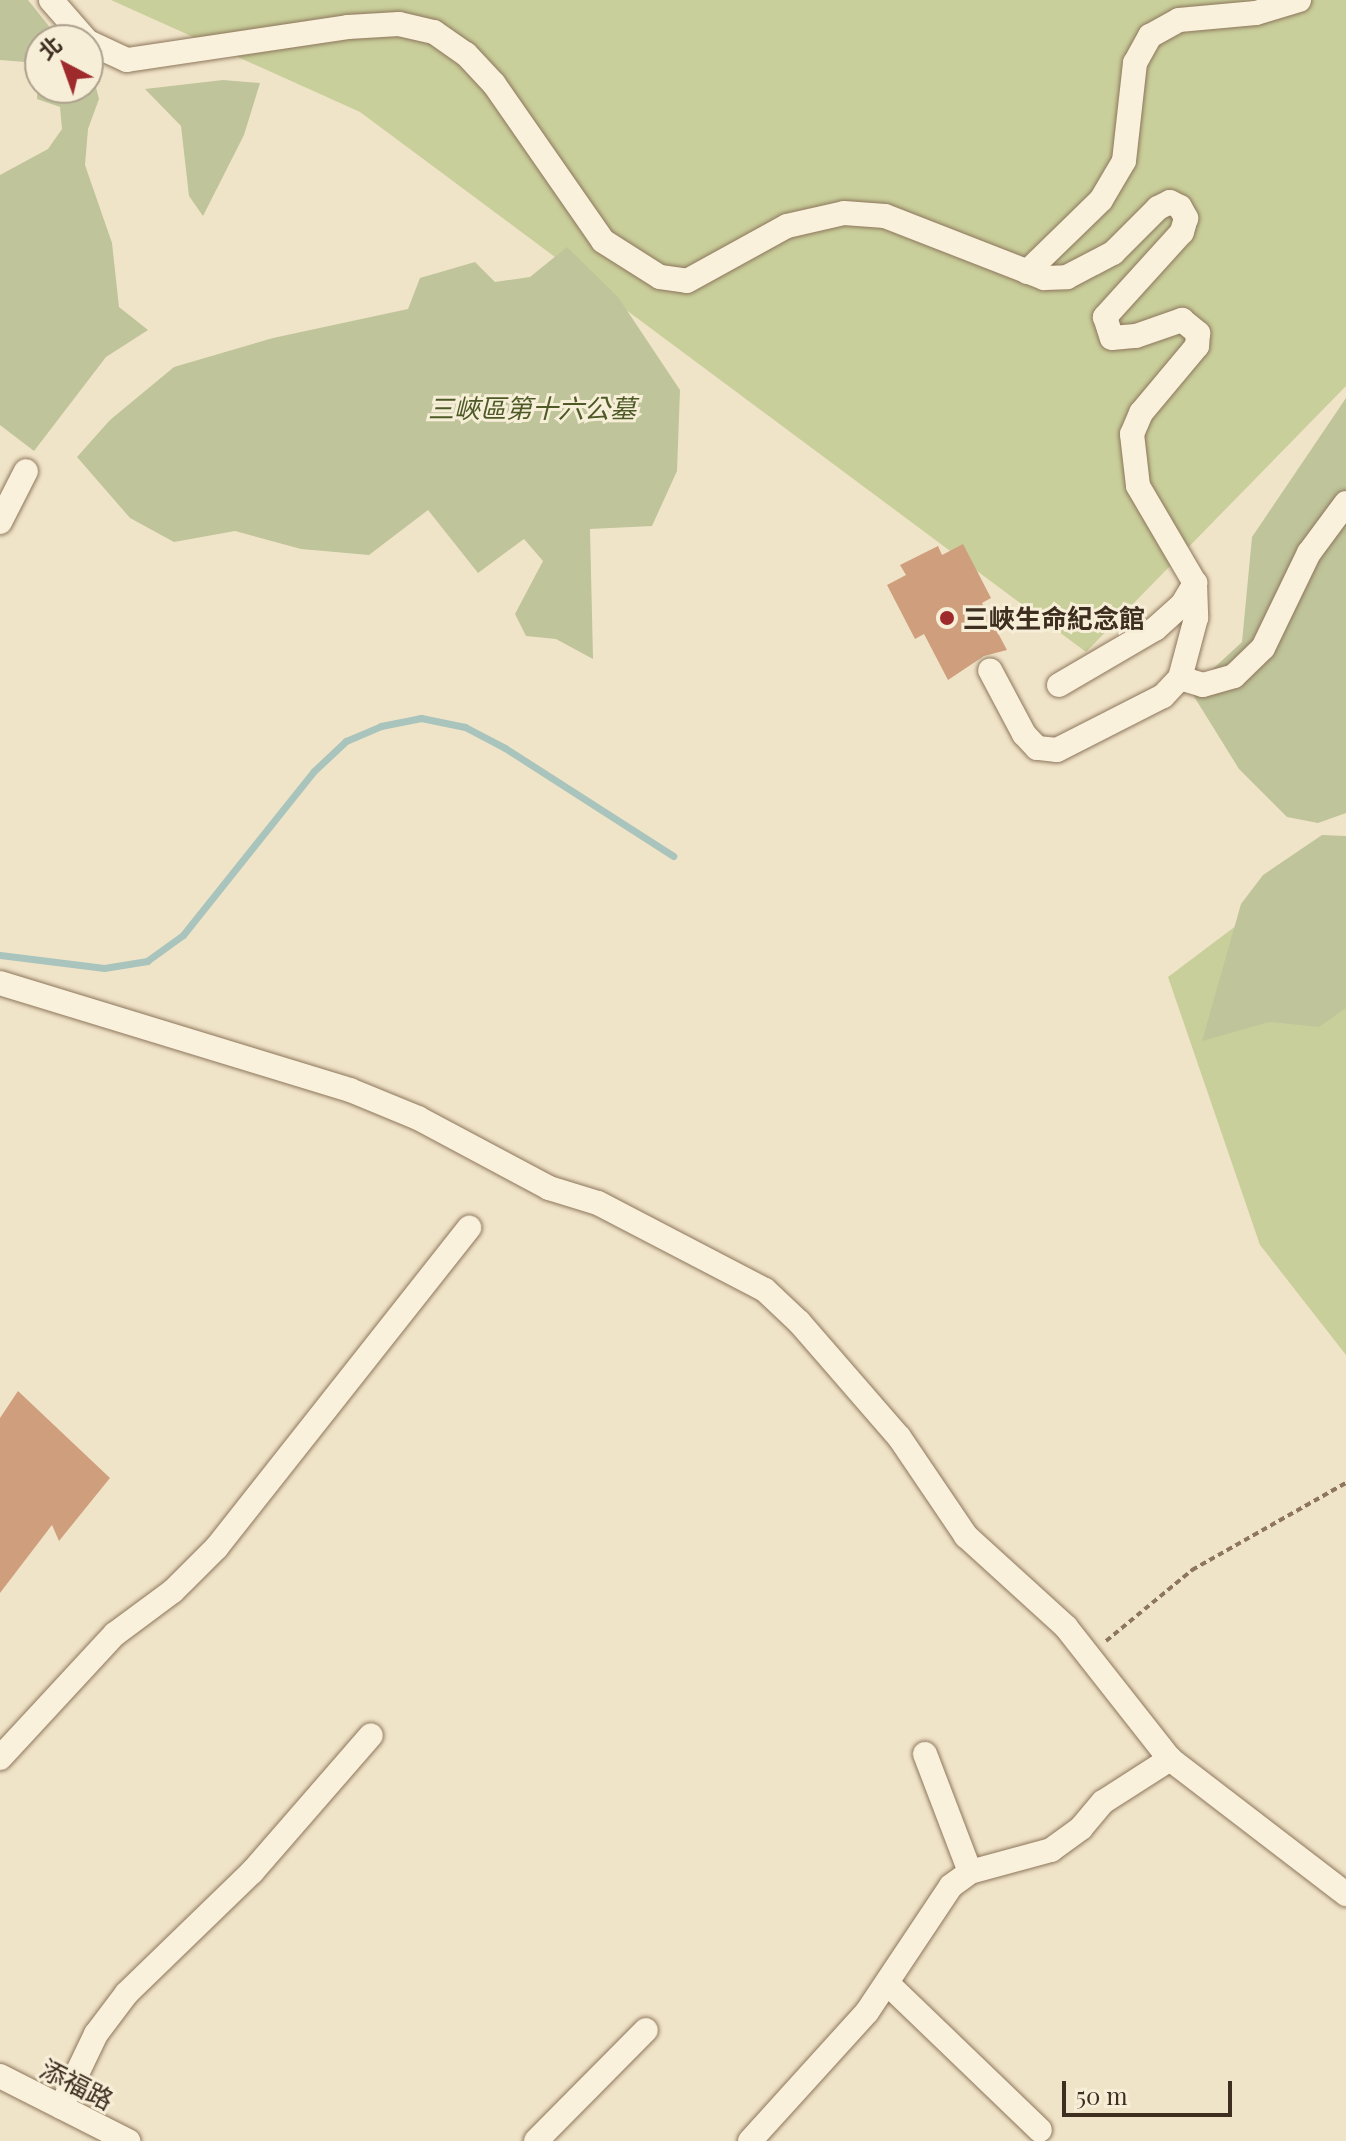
<!DOCTYPE html>
<html>
<head>
<meta charset="utf-8">
<style>
	body { margin:0 }
	#map { position:relative; width:1346px; height:2141px; overflow:hidden; background:#f0e4c8; font-family:"Playfair Display","Noto Sans TC",serif }
	div>[style] { position:absolute }
	.green>* { inset:0; background:#c9cf9b }
	.cemetery>* { inset:0; background:#bfc49a }
	.stream>* { height:7px; margin:-3.5px; padding:0 3.5px; transform-origin:3.5px; border-radius:3.5px; background:#a9c4bc }
	.building>* { inset:0; background:#cf9f7d }
	.path>* { height:4px; margin-top:-2px; transform-origin:0; background:repeating-linear-gradient(90deg,#8d765c 0 6px,transparent 0 10px) }
	.roads { filter:drop-shadow(0 0 2px #8d765c) drop-shadow(0 0 2px #8d765c) }
	.minor>* { height:24px; margin:-12px; padding:0 12px; transform-origin:12px; border-radius:12px; background:#faf1dc }
	.dots>* { width:22px; height:22px; translate:-50% -50%; box-sizing:border-box; border:4px solid #f7eed8; border-radius:50% }
	span { translate:-50% -50%; white-space:nowrap; text-align:center; line-height:1.15; -webkit-text-stroke:6px #f7eed8; paint-order:stroke }
	.park-label { font-size:26px; color:#4d5a26; font-style:italic }
	.poi-label { font-size:26px; color:#3d2e20; font-weight:700 }
	.left { translate:0 -50%; text-align:left }
	.street-label { font-size:26px; color:#3d2e20 }
	.north { position:absolute; left:24px; top:24px; width:80px; height:80px; box-sizing:border-box; background:#f7eed8; border:2px solid #ada18e; border-radius:50%; rotate:319deg; font-size:22px; font-weight:700; line-height:32px; text-align:center; color:#3d2e20 }
	.north::after { content:''; display:block; margin:auto; width:28px; height:36px; background:#9e2a2b; clip-path:polygon(50% 0,100% 100%,50% 72%,0 100%) }
	.scale { position:absolute; left:1062px; top:2081px; width:170px; height:36px; box-sizing:border-box; border:4px solid #3d2e20; border-top:0; padding-left:10px; font-size:24px; line-height:28px; white-space:nowrap; color:#3d2e20; -webkit-text-stroke:6px #f7eed8; paint-order:stroke }
</style>
</head>
<body>
<div id="map">
	<div class="green">
		<div style="clip-path:polygon(111px 0,1346px 0,1346px 386px,1086px 652px,360px 112px)"></div>
		<div style="clip-path:polygon(1346px 843px,1346px 1355px,1260px 1245px,1168px 977px)"></div>
	</div>
	<div class="cemetery">
		<div style="clip-path:polygon(0 0,28px 0,60px 40px,40px 40px,40px 88px,88px 88px,88px 71px,93px 76px,99px 99px,88px 129px,85px 165px,112px 243px,119px 307px,148px 330px,106px 357px,34px 451px,0 425px,0 175px,48px 149px,62px 129px,60px 107px,37px 99px,38px 75px,25px 62px,0 60px)"></div>
		<div style="clip-path:polygon(223px 80px,260px 83px,244px 135px,203px 216px,189px 196px,181px 126px,145px 89px)"></div>
		<div style="clip-path:polygon(567px 247px,618px 297px,680px 390px,677px 471px,652px 526px,590px 529px,593px 659px,556px 639px,526px 636px,515px 614px,543px 561px,524px 539px,478px 573px,428px 510px,369px 555px,301px 549px,235px 531px,174px 542px,130px 518px,77px 457px,110px 420px,174px 367px,273px 338px,408px 309px,420px 278px,475px 262px,495px 282px,530px 277px)"></div>
		<div style="clip-path:polygon(1346px 398px,1346px 813px,1318px 823px,1287px 817px,1239px 769px,1190px 690px,1242px 642px,1252px 537px)"></div>
		<div style="clip-path:polygon(1322px 835px,1346px 836px,1346px 1008px,1319px 1027px,1269px 1022px,1202px 1041px,1241px 904px,1263px 875px)"></div>
	</div>
	<div class="stream">
		<div style="left:0;top:955px;width:105px;rotate:7.1deg"></div>
		<div style="left:104px;top:968px;width:44px;rotate:-9.2deg"></div>
		<div style="left:147px;top:961px;width:44px;rotate:-35.8deg"></div>
		<div style="left:183px;top:935px;width:210px;rotate:-51.4deg"></div>
		<div style="left:314px;top:771px;width:44px;rotate:-43.2deg"></div>
		<div style="left:346px;top:741px;width:38px;rotate:-23deg"></div>
		<div style="left:381px;top:726px;width:41px;rotate:-11.3deg"></div>
		<div style="left:421px;top:718px;width:45px;rotate:11.6deg"></div>
		<div style="left:465px;top:727px;width:45px;rotate:27.7deg"></div>
		<div style="left:505px;top:748px;width:200px;rotate:32.7deg"></div>
	</div>
	<div class="building">
		<div style="clip-path:polygon(963px 544px,991px 598px,982px 603px,1007px 650px,984px 656px,948px 680px,924px 634px,915px 639px,887px 585px,906px 575px,900px 565px,938px 546px,942px 555px)"></div>
		<div style="clip-path:polygon(18px 1391px,110px 1478px,59px 1541px,52px 1525px,0 1593px,0 1418px)"></div>
	</div>
	<div class="path">
		<div style="left:1106px;top:1641px;width:112px;rotate:-39.5deg"></div>
		<div style="left:1192px;top:1570px;width:177px;rotate:-29.5deg"></div>
	</div>
	<div class="roads">
		<div class="minor">
			<div style="left:51px;top:0;width:53px;rotate:48.8deg"></div>
			<div style="left:88px;top:42px;width:43px;rotate:24.8deg"></div>
			<div style="left:127px;top:60px;width:223px;rotate:-8.5deg"></div>
			<div style="left:348px;top:27px;width:51px;rotate:-3.4deg"></div>
			<div style="left:399px;top:24px;width:36px;rotate:13deg"></div>
			<div style="left:434px;top:32px;width:39px;rotate:35deg"></div>
			<div style="left:466px;top:54px;width:41px;rotate:47deg"></div>
			<div style="left:494px;top:84px;width:191px;rotate:55.2deg"></div>
			<div style="left:603px;top:241px;width:67px;rotate:32.3deg"></div>
			<div style="left:660px;top:277px;width:27px;rotate:8deg"></div>
			<div style="left:687px;top:281px;width:114px;rotate:-28.8deg"></div>
			<div style="left:787px;top:226px;width:58px;rotate:-12.8deg"></div>
			<div style="left:844px;top:213px;width:41px;rotate:4.2deg"></div>
			<div style="left:885px;top:216px;width:171px;rotate:21.3deg"></div>
			<div style="left:1044px;top:278px;width:23px;rotate:-2deg"></div>
			<div style="left:1067px;top:277px;width:52px;rotate:-27.6deg"></div>
			<div style="left:1113px;top:253px;width:64px;rotate:-45deg"></div>
			<div style="left:1158px;top:208px;width:13px;rotate:-27deg"></div>
			<div style="left:1170px;top:202px;width:11px;rotate:27deg"></div>
			<div style="left:1180px;top:207px;width:13px;rotate:61deg"></div>
			<div style="left:1186px;top:218px;width:15px;rotate:106deg"></div>
			<div style="left:1182px;top:232px;width:115px;rotate:132.2deg"></div>
			<div style="left:1105px;top:317px;width:22px;rotate:72deg"></div>
			<div style="left:1112px;top:338px;width:24px;rotate:-5deg"></div>
			<div style="left:1136px;top:336px;width:49px;rotate:-19.2deg"></div>
			<div style="left:1182px;top:320px;width:21px;rotate:39deg"></div>
			<div style="left:1198px;top:333px;width:13px;rotate:94deg"></div>
			<div style="left:1197px;top:346px;width:87px;rotate:129.9deg"></div>
			<div style="left:1141px;top:413px;width:23px;rotate:113deg"></div>
			<div style="left:1132px;top:434px;width:52px;rotate:83.4deg"></div>
			<div style="left:1138px;top:486px;width:113px;rotate:59.6deg"></div>
			<div style="left:1195px;top:583px;width:35px;rotate:88deg"></div>
			<div style="left:1196px;top:618px;width:62px;rotate:104.9deg"></div>
			<div style="left:1180px;top:678px;width:25px;rotate:133deg"></div>
			<div style="left:1163px;top:696px;width:119px;rotate:153deg"></div>
			<div style="left:1057px;top:750px;width:20px;rotate:-174deg"></div>
			<div style="left:1037px;top:748px;width:19px;rotate:-133deg"></div>
			<div style="left:1024px;top:734px;width:72px;rotate:-118deg"></div>
			<div style="left:1027px;top:272px;width:103px;rotate:-44.2deg"></div>
			<div style="left:1101px;top:200px;width:45px;rotate:-59.5deg"></div>
			<div style="left:1124px;top:161px;width:99px;rotate:-83.6deg"></div>
			<div style="left:1135px;top:63px;width:31px;rotate:-61deg"></div>
			<div style="left:1150px;top:36px;width:33px;rotate:-29deg"></div>
			<div style="left:1179px;top:20px;width:77px;rotate:-5.2deg"></div>
			<div style="left:1256px;top:13px;width:45px;rotate:-16.8deg"></div>
			<div style="left:0;top:522px;width:57px;rotate:-63deg"></div>
			<div style="left:1180px;top:678px;width:24px;rotate:17deg"></div>
			<div style="left:1203px;top:685px;width:32px;rotate:-16deg"></div>
			<div style="left:1234px;top:676px;width:40px;rotate:-44deg"></div>
			<div style="left:1263px;top:648px;width:106px;rotate:-64.2deg"></div>
			<div style="left:1309px;top:553px;width:62px;rotate:-53.5deg"></div>
			<div style="left:1059px;top:685px;width:111px;rotate:-30.3deg"></div>
			<div style="left:1155px;top:629px;width:36px;rotate:-42deg"></div>
			<div style="left:1182px;top:605px;width:26px;rotate:-59deg"></div>
			<div style="left:0;top:983px;width:366px;rotate:17deg"></div>
			<div style="left:350px;top:1090px;width:74px;rotate:22.4deg"></div>
			<div style="left:418px;top:1118px;width:149px;rotate:28.1deg"></div>
			<div style="left:549px;top:1188px;width:51px;rotate:17deg"></div>
			<div style="left:598px;top:1203px;width:188px;rotate:27.5deg"></div>
			<div style="left:765px;top:1290px;width:47px;rotate:43.3deg"></div>
			<div style="left:799px;top:1322px;width:152px;rotate:49deg"></div>
			<div style="left:899px;top:1437px;width:120px;rotate:55.9deg"></div>
			<div style="left:966px;top:1536px;width:135px;rotate:42.3deg"></div>
			<div style="left:1066px;top:1627px;width:168px;rotate:51.8deg"></div>
			<div style="left:1170px;top:1759px;width:222px;rotate:37.5deg"></div>
			<div style="left:925px;top:1754px;width:126px;rotate:69.1deg"></div>
			<div style="left:0;top:1758px;width:169px;rotate:-47.2deg"></div>
			<div style="left:115px;top:1634px;width:72px;rotate:-36.6deg"></div>
			<div style="left:173px;top:1591px;width:62px;rotate:-45deg"></div>
			<div style="left:217px;top:1547px;width:407px;rotate:-51.7deg"></div>
			<div style="left:887px;top:1983px;width:212px;rotate:43.9deg"></div>
			<div style="left:0;top:2076px;width:144px;rotate:26.9deg"></div>
			<div style="left:61px;top:2107px;width:81px;rotate:-64.4deg"></div>
			<div style="left:96px;top:2034px;width:51px;rotate:-52.9deg"></div>
			<div style="left:127px;top:1993px;width:174px;rotate:-44.1deg"></div>
			<div style="left:252px;top:1872px;width:181px;rotate:-49deg"></div>
			<div style="left:536px;top:2141px;width:156px;rotate:-45.3deg"></div>
			<div style="left:750px;top:2141px;width:174px;rotate:-47.8deg"></div>
			<div style="left:867px;top:2012px;width:151px;rotate:-56.3deg"></div>
			<div style="left:951px;top:1886px;width:24px;rotate:-36deg"></div>
			<div style="left:970px;top:1872px;width:84px;rotate:-15.2deg"></div>
			<div style="left:1051px;top:1850px;width:37px;rotate:-36deg"></div>
			<div style="left:1081px;top:1828px;width:34px;rotate:-50deg"></div>
			<div style="left:1103px;top:1802px;width:80px;rotate:-32.7deg"></div>
		</div>
	</div>
	<div class="dots">
		<div style="left:947px;top:618px;background:#9e2a2b"></div>
	</div>
	<div class="park-label">
		<span style="left:532px;top:408px">三峽區第十六公墓</span>
	</div>
	<div class="poi-label">
		<span class="left" style="left:963px;top:618px">三峽生命紀念館</span>
	</div>
	<div class="street-label">
		<span style="left:77px;top:2084px;rotate:27deg">添福路</span>
	</div>
	<div class="north">北</div>
	<div class="scale">50 m</div>
</div>
</body>
</html>
